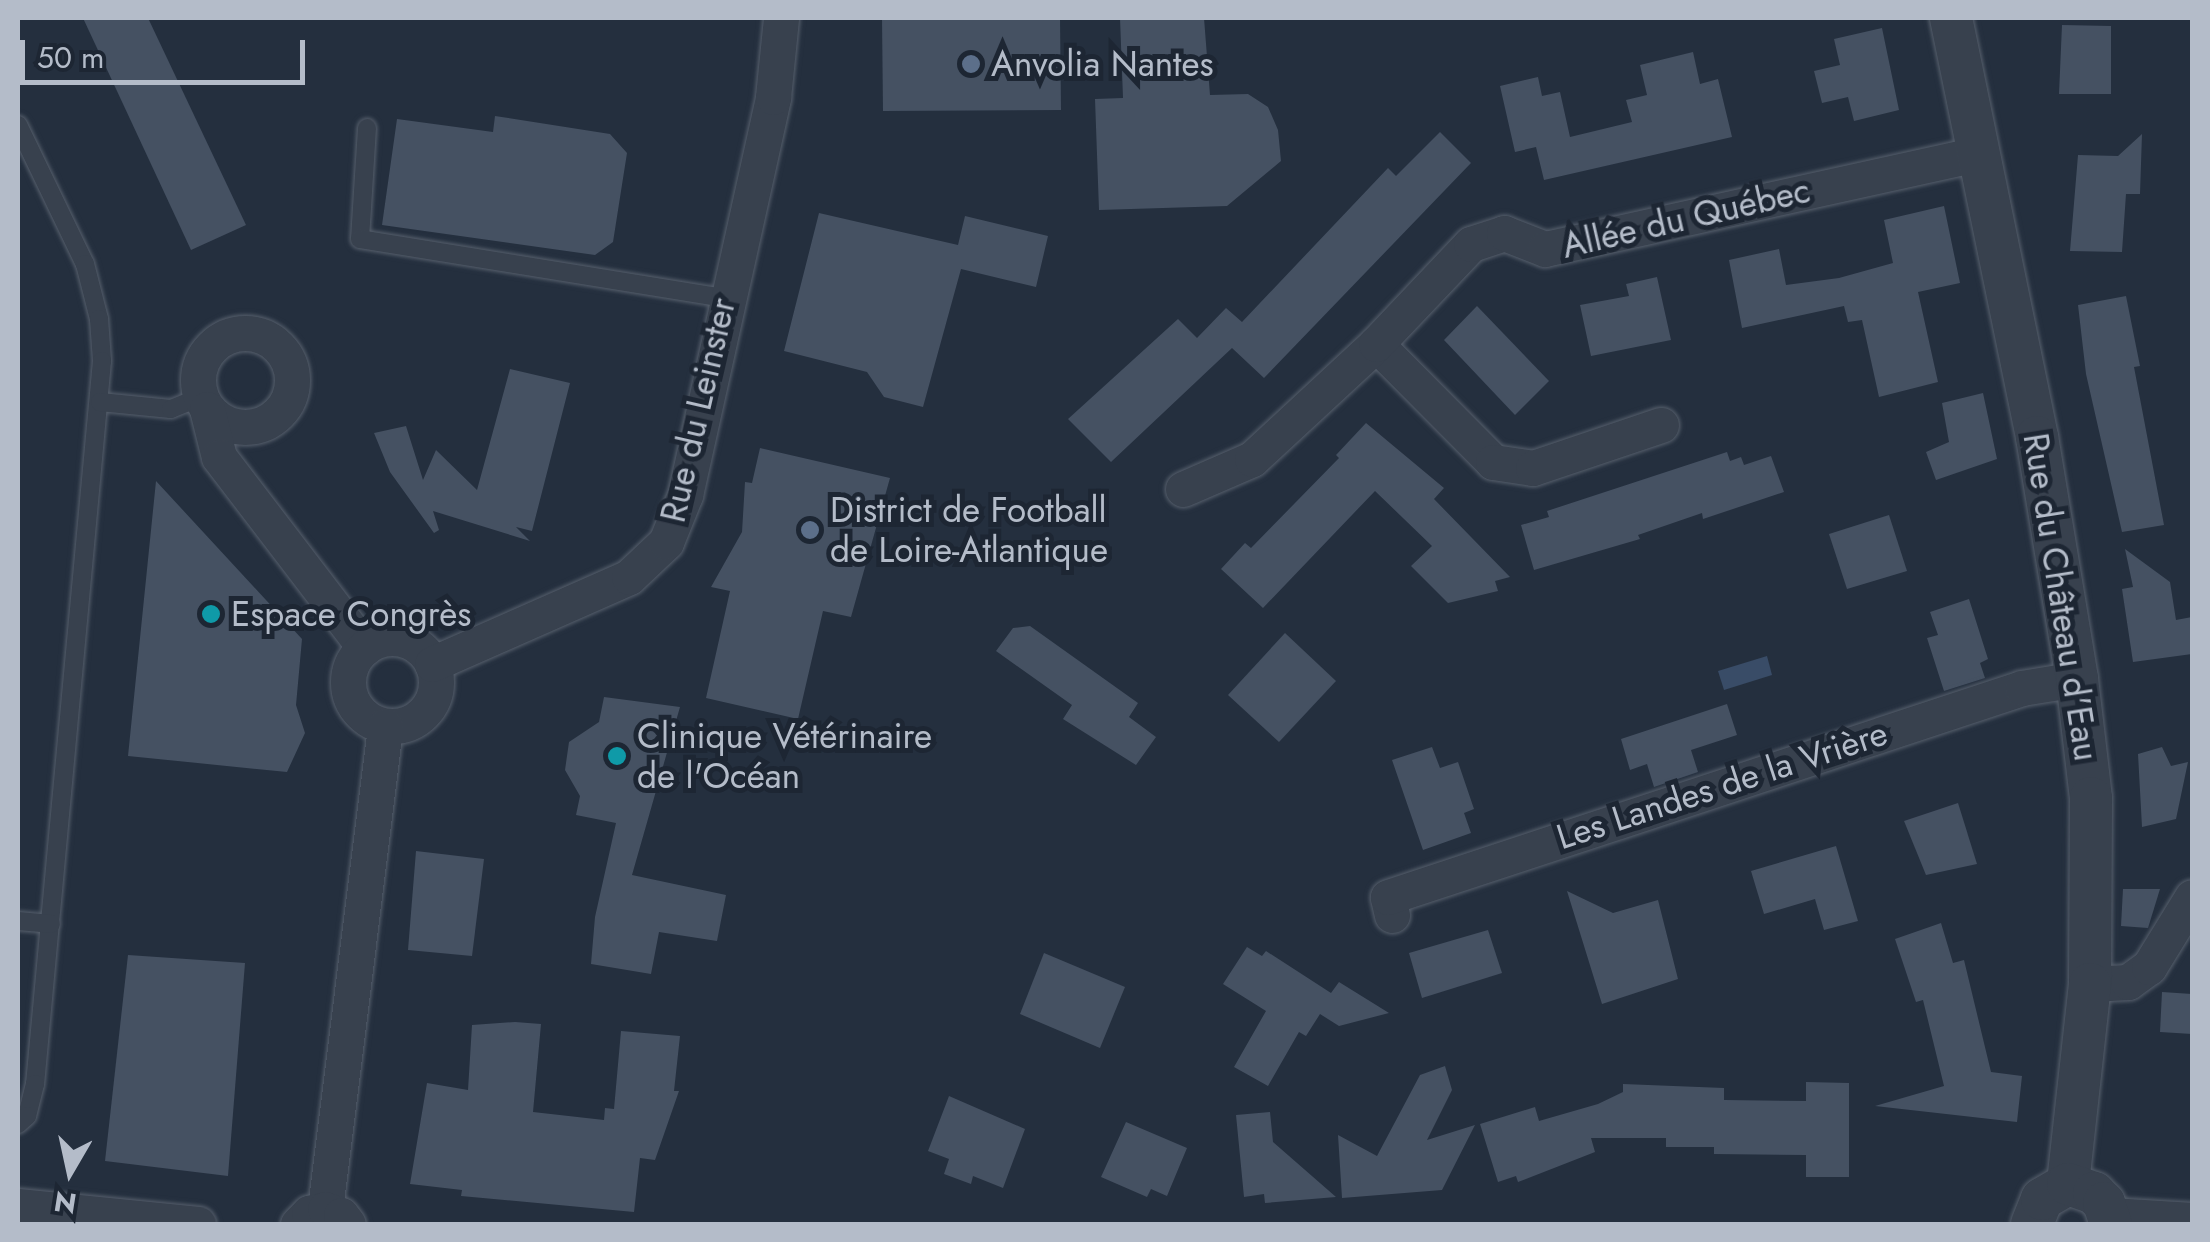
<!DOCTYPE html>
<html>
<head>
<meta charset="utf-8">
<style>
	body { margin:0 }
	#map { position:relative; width:2210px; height:1242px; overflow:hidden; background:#242f3e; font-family:Jost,sans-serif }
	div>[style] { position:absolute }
	.water>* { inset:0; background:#394c67 }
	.building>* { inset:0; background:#455162 }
	.roads { filter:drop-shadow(0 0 2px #565f6c) drop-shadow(0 0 2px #565f6c) }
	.service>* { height:18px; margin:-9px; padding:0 9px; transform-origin:9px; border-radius:9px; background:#38414e }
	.minor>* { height:35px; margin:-17.5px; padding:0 17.5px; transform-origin:17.5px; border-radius:17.5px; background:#38414e }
	.minor>.ring { margin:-17.5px; padding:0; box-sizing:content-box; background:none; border:35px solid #38414e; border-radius:50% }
	.tertiary>* { height:42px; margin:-21px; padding:0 21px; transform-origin:21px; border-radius:21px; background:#38414e }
	.dots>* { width:28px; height:28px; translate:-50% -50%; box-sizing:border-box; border:5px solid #1d2633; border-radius:50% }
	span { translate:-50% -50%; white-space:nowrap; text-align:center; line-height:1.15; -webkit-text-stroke:10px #1d2633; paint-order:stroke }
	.poi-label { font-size:35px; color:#b4bcc9 }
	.left { translate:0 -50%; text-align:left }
	.street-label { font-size:35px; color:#b4bcc9 }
	.frame { position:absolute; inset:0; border:20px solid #b4bcc9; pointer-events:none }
	.north { position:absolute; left:20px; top:1122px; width:100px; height:100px; -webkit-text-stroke:8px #1d2633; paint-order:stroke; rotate:189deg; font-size:28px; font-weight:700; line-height:40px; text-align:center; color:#b4bcc9 }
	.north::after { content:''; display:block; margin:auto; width:35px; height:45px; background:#b4bcc9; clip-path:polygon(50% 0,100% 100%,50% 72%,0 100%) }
	.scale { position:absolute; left:20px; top:40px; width:285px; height:45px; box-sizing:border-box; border:5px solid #b4bcc9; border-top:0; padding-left:12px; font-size:30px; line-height:35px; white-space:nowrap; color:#b4bcc9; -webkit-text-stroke:8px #1d2633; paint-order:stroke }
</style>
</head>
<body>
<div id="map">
	<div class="water">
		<div style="clip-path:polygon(1767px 656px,1772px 675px,1724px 690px,1718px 671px)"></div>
	</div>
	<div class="building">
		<div style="clip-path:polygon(83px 18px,148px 18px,246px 225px,191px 250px)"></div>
		<div style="clip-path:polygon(882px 18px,1060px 18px,1061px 110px,883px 111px)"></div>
		<div style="clip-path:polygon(1120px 18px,1204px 18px,1210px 95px,1248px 94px,1268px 107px,1278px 130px,1281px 161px,1227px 206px,1099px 210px,1095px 99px,1123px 98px)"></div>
		<div style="clip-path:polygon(2062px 25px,2111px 26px,2111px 94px,2059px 94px)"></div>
		<div style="clip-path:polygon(1882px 28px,1899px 110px,1854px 121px,1848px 97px,1822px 103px,1814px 71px,1840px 65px,1834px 39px)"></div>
		<div style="clip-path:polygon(1693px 52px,1700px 84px,1718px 79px,1732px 137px,1544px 180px,1536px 147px,1515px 152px,1500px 86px,1538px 77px,1542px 96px,1560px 92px,1570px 137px,1632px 122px,1626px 100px,1647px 95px,1640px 65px)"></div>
		<div style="clip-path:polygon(495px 116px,610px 134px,627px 153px,613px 242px,595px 255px,382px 225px,397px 119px,493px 132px)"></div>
		<div style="clip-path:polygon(1440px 132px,1471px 163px,1264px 378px,1232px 348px,1111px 462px,1068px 419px,1178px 319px,1197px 338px,1226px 308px,1242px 322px,1388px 168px,1396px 176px)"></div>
		<div style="clip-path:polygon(2142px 134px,2140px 194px,2126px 194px,2122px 252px,2070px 251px,2078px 155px,2118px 156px)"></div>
		<div style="clip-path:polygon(1944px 206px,1960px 283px,1918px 292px,1938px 382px,1879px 397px,1862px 320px,1848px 322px,1844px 306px,1742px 328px,1729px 260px,1779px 249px,1786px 285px,1839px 278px,1893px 263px,1884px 220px)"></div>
		<div style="clip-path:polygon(819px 213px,958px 245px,965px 216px,1048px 236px,1036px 287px,961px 269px,923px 407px,884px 397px,867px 372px,784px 351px)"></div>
		<div style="clip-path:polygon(1657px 277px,1671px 340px,1591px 356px,1580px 305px,1629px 296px,1626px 284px)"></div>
		<div style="clip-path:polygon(2126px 296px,2140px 366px,2134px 367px,2164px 525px,2122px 532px,2086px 374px,2078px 305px)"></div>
		<div style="clip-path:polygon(1477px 306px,1549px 381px,1515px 415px,1444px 340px)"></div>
		<div style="clip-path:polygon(510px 369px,570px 383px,532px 531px,516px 527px,530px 541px,433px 511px,439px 530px,434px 533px,390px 472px,374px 433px,406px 426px,423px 480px,436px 450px,477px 490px)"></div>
		<div style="clip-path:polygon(1983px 393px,1997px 459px,1936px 480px,1926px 452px,1949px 442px,1942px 403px)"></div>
		<div style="clip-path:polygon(1366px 423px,1444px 488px,1434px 499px,1510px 577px,1495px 581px,1498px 591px,1448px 603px,1411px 566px,1432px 546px,1375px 491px,1263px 608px,1221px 569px,1245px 543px,1251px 548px,1339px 458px,1336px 455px)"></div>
		<div style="clip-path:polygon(760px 448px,890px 478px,851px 617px,823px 611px,798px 719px,706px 698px,730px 591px,711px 587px,742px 532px,745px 482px,752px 483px)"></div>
		<div style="clip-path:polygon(1727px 452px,1730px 461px,1741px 457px,1744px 465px,1771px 456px,1784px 492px,1703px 519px,1702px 513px,1638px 535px,1640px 539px,1534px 570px,1521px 525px,1549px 517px,1547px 511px)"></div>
		<div style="clip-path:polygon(156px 481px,302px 639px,296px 705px,305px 733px,287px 772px,128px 756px)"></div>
		<div style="clip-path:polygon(1889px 515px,1907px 571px,1847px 589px,1829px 534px)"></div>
		<div style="clip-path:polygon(2125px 549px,2170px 582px,2176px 620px,2192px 617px,2192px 654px,2133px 662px,2122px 589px,2133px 587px)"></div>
		<div style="clip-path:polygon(1969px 599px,1988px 659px,1980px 663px,1985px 678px,1944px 691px,1927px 638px,1938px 635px,1930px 612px)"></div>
		<div style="clip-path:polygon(1030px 626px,1138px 703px,1129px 717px,1156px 737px,1136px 765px,1063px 719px,1072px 705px,996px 651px,1013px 628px)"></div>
		<div style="clip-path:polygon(1285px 633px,1336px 681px,1279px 742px,1228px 695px)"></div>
		<div style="clip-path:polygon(604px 697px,680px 707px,632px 875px,726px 895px,717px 941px,659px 932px,651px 974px,591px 964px,595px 917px,616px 823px,576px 815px,580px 796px,565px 770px,569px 742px,599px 722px)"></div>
		<div style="clip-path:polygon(1727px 704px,1737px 735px,1691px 750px,1698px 772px,1654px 787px,1647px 764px,1630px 770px,1621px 739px)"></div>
		<div style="clip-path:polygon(1432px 747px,1440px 768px,1458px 762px,1474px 809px,1464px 813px,1471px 833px,1423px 850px,1392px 760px)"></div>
		<div style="clip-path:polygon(2162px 747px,2171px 766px,2188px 762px,2176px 819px,2142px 827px,2138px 754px)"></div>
		<div style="clip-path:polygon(1958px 803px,1977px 864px,1926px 875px,1904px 821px)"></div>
		<div style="clip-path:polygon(1836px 846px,1858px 921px,1824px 930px,1815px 899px,1764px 914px,1751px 871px)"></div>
		<div style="clip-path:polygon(416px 851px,484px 859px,472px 956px,408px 950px)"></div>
		<div style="clip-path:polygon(2123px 889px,2160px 889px,2148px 928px,2121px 926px)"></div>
		<div style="clip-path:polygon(1567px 891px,1613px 913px,1658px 900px,1678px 979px,1602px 1004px)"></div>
		<div style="clip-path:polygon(1941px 923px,1953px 963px,1964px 960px,1991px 1072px,2022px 1076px,2017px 1122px,1875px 1106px,1944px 1086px,1923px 1000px,1916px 1002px,1895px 939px)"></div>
		<div style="clip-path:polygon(1488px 930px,1502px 973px,1422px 998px,1409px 953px)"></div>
		<div style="clip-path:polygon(1247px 947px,1262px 956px,1266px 951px,1331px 993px,1339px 982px,1389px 1013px,1339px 1026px,1320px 1014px,1306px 1036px,1299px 1032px,1268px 1086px,1234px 1067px,1266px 1011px,1223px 984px)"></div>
		<div style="clip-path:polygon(1044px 953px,1125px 987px,1100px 1048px,1020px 1014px)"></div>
		<div style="clip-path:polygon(128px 955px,245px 963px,228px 1176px,105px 1161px)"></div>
		<div style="clip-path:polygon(2162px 992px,2192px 994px,2192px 1034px,2160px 1032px)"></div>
		<div style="clip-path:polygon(515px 1022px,541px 1024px,533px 1112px,604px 1120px,605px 1108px,614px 1109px,621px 1031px,680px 1036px,674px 1091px,679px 1091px,655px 1160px,640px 1158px,634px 1212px,461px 1196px,462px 1190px,410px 1184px,427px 1083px,468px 1090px,472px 1025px)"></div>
		<div style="clip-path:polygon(1445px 1066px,1452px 1090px,1427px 1140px,1475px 1125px,1442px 1190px,1342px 1198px,1338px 1135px,1377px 1156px,1420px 1075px)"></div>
		<div style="clip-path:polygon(1806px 1082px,1849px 1083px,1849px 1177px,1806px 1177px,1806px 1155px,1714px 1154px,1714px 1147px,1666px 1147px,1666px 1138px,1591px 1138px,1595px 1152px,1518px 1182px,1516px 1176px,1498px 1182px,1480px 1124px,1535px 1107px,1539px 1121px,1598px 1104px,1623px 1092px,1623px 1084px,1724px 1088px,1724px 1100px,1806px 1101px)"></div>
		<div style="clip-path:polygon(949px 1096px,1025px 1129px,1003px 1188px,973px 1176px,971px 1184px,944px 1174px,949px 1159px,928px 1151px)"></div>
		<div style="clip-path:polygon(1270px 1112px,1273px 1142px,1336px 1197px,1265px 1203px,1264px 1194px,1244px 1197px,1236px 1115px)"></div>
		<div style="clip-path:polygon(1126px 1122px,1187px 1148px,1167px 1196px,1151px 1189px,1147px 1197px,1101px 1177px)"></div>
	</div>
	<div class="roads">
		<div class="service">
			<div style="left:18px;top:125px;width:154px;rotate:64.3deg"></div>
			<div style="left:85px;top:264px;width:57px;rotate:75.7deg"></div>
			<div style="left:99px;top:319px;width:42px;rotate:85.9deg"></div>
			<div style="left:102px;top:361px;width:726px;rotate:95.29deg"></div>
			<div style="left:35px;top:1084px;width:33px;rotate:104deg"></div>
			<div style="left:27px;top:1116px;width:12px;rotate:138deg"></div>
			<div style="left:367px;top:128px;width:111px;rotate:93.6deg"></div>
			<div style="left:360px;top:239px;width:370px;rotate:9.2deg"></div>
			<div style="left:100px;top:402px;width:71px;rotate:5.6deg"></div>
			<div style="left:171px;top:409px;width:32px;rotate:-22deg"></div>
			<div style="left:18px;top:921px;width:33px;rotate:5deg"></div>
		</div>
		<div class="minor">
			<div class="ring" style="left:198px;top:333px;width:59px;height:59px"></div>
			<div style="left:1376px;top:344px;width:166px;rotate:45.2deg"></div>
			<div style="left:1493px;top:462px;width:40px;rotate:8.5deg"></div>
			<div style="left:1533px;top:468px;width:135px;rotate:-18.6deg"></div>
			<div style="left:207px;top:409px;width:49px;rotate:76deg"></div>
			<div style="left:219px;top:457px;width:240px;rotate:52.6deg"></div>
			<div style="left:1183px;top:489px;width:75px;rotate:-23.5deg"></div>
			<div style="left:1252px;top:459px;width:169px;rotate:-42.8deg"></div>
			<div style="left:1376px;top:344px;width:138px;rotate:-46.5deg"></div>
			<div style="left:1471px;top:244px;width:35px;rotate:-18deg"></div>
			<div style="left:1504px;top:233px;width:44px;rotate:21.3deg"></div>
			<div style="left:1545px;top:249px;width:446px;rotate:-12.4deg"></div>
			<div class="ring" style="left:348px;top:638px;width:53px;height:53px"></div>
			<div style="left:432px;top:664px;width:215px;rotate:-23.8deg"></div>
			<div style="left:629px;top:577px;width:51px;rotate:-43.4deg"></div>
			<div style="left:666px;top:542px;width:51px;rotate:-68deg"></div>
			<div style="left:685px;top:495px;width:408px;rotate:-77.5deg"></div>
			<div style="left:773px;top:97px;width:79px;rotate:-84.2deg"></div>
			<div style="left:1392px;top:915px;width:18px;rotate:-103deg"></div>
			<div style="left:1388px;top:897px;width:668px;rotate:-18.24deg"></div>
			<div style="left:2022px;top:688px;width:56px;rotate:-9.3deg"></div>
			<div style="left:2090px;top:984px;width:38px;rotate:-3deg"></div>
			<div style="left:2128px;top:982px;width:26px;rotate:-36deg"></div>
			<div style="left:2149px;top:967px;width:82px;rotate:-58.4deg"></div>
			<div style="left:18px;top:1206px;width:181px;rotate:5.7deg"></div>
			<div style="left:325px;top:1209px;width:487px;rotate:-82.9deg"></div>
			<div style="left:2111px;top:1215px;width:81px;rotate:3.5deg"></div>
			<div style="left:298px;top:1224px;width:16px;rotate:-45deg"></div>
			<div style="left:309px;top:1213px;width:16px;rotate:-14deg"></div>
			<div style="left:325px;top:1209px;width:17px;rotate:21deg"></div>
			<div style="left:341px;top:1215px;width:11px;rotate:52deg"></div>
		</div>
		<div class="tertiary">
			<div style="left:1951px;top:18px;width:428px;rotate:78.4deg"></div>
			<div style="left:2037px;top:437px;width:245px;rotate:80.6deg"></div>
			<div style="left:2077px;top:679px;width:120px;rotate:83.3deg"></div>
			<div style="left:2091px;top:798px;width:186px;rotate:90.3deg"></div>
			<div style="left:2090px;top:984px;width:201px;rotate:96.3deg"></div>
			<div style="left:2032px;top:1224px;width:27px;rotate:-68deg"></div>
			<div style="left:2042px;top:1199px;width:30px;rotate:-30deg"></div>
			<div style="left:2068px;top:1184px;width:28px;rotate:19deg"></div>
			<div style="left:2094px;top:1193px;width:14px;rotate:45deg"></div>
			<div style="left:2104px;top:1203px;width:22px;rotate:72deg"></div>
		</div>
	</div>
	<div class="dots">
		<div style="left:971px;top:64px;background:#5c6f8a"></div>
		<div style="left:810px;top:530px;background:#5c6f8a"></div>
		<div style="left:211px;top:614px;background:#0f9aa8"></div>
		<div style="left:617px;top:756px;background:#0f9aa8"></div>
	</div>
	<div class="poi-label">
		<span class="left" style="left:991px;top:64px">Anvolia Nantes</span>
		<span class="left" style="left:830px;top:530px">District de Football<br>de Loire-Atlantique</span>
		<span class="left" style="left:231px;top:614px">Espace Congrès</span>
		<span class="left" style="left:637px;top:756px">Clinique Vétérinaire<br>de l'Océan</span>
	</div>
	<div class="street-label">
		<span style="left:1686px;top:218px;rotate:-13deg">Allée du Québec</span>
		<span style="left:698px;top:410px;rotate:-77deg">Rue du Leinster</span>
		<span style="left:2061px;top:597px;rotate:81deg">Rue du Château d'Eau</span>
		<span style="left:1722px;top:785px;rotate:-18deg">Les Landes de la Vrière</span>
	</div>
	<div class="frame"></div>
	<div class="north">N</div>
	<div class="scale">50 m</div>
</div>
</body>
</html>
